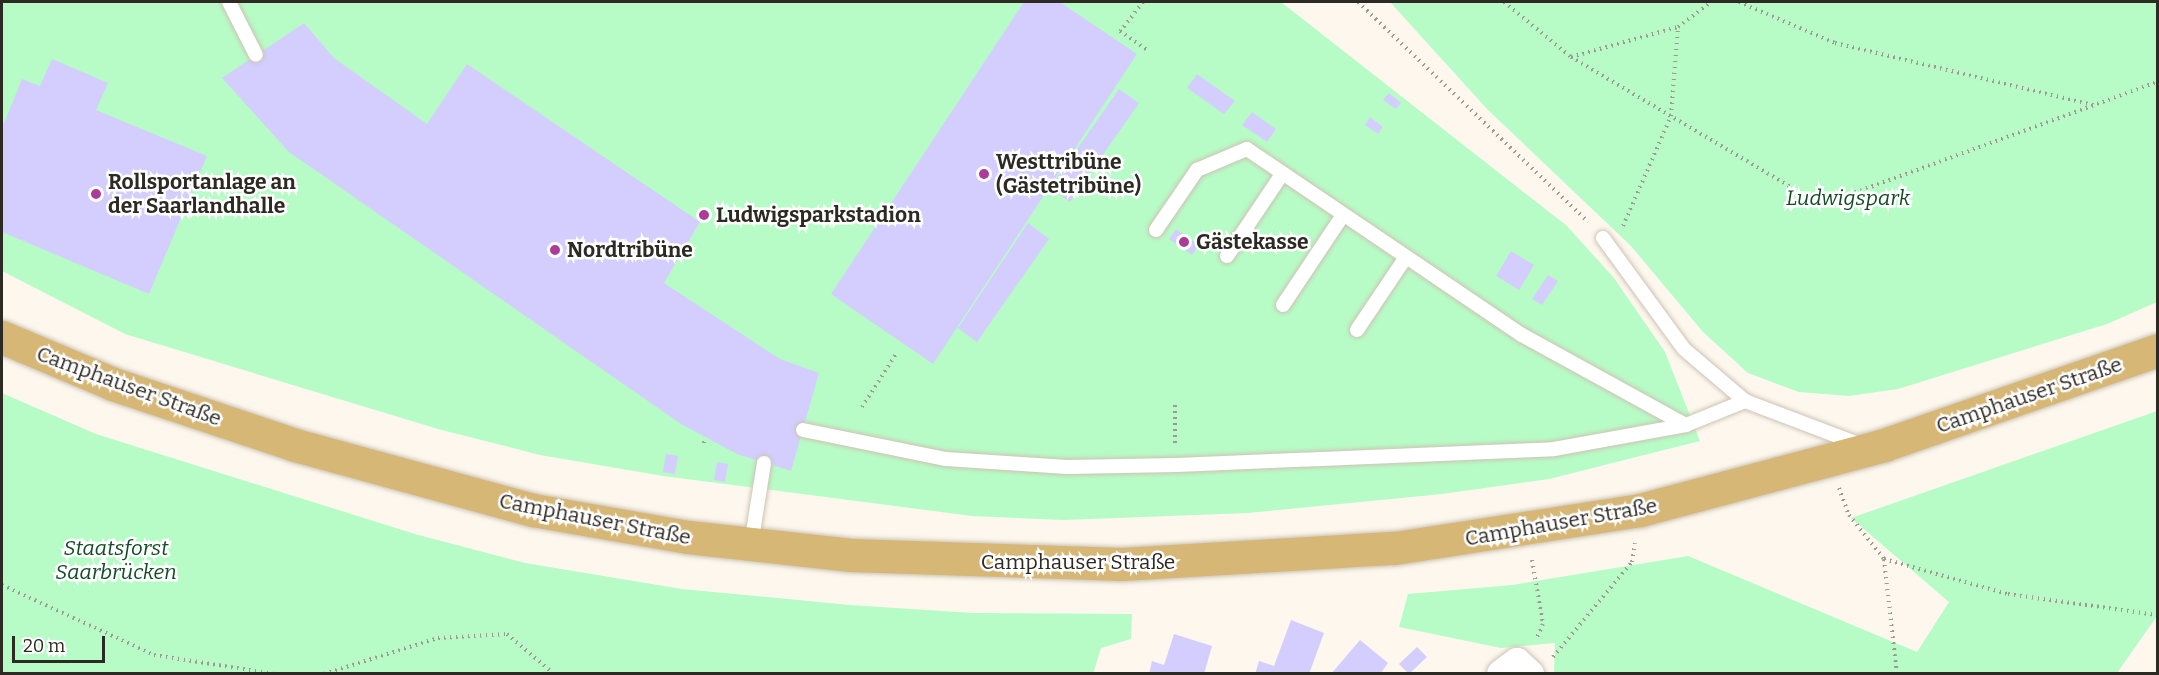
<!DOCTYPE html>
<html>
<head>
<meta charset="utf-8">
<style>
	body { margin:0 }
	#map { position:relative; width:2159px; height:675px; overflow:hidden; background:#fdf7ed; font-family:Bitter,serif }
	div>[style] { position:absolute }
	.green>* { inset:0; background:#b7fcc6 }
	.building>* { inset:0; background:#d3cefe }
	.path>* { height:4px; margin-top:-2px; transform-origin:0; background:repeating-linear-gradient(90deg,#9e9991 0 1.5px,transparent 0 6px) }
	.roads { filter:drop-shadow(0 0 2px #cdc3b4) drop-shadow(0 0 2px #cdc3b4) }
	.lane>* { height:14px; margin:-7px; padding:0 7px; transform-origin:7px; border-radius:7px; background:#fff }
	.street>* { height:28px; margin:-14px; padding:0 14px; transform-origin:14px; border-radius:14px; background:#fff }
	.primary>* { height:33px; margin:-16.5px; padding:0 16.5px; transform-origin:16.5px; border-radius:16.5px; background:#d6b776 }
	.dots>* { width:16px; height:16px; translate:-50% -50%; box-sizing:border-box; border:3px solid #fff; border-radius:50% }
	span { translate:-50% -50%; white-space:nowrap; text-align:center; line-height:1.15; -webkit-text-stroke:5px #fff; paint-order:stroke }
	.poi-label { font-size:21px; color:#2d2923; font-weight:700 }
	.left { translate:0 -50%; text-align:left }
	.park-label { font-size:21px; color:#144b27; font-style:italic }
	.street-label { font-size:21px; color:#2d2923 }
	.frame { position:absolute; inset:0; border:3px solid #2d2923; pointer-events:none }
	.scale { position:absolute; left:12px; top:636px; width:93px; height:27px; box-sizing:border-box; border:3px solid #2d2923; border-top:0; padding-left:8px; font-size:18px; line-height:21px; white-space:nowrap; color:#2d2923; -webkit-text-stroke:4px #fff; paint-order:stroke }
</style>
</head>
<body>
<div id="map">
	<div class="green">
		<div style="clip-path:polygon(2px 2px,1281px 2px,1567px 226px,1614px 278px,1665px 352px,1700px 441px,1549px 479px,1442px 494px,1248px 513px,1064px 520px,972px 516px,663px 476px,540px 455px,438px 429px,125px 334px,2px 271px)"></div>
		<div style="clip-path:polygon(1390px 2px,2157px 2px,2157px 302px,2107px 324px,1898px 389px,1849px 396px,1799px 392px,1748px 373px,1703px 332px,1631px 246px,1487px 109px)"></div>
		<div style="clip-path:polygon(2px 393px,96px 434px,415px 534px,525px 563px,682px 589px,850px 605px,973px 613px,1132px 614px,1131px 639px,1101px 648px,1093px 674px,2px 673px)"></div>
		<div style="clip-path:polygon(2157px 411px,2157px 616px,2117px 673px,1554px 673px,1555px 643px,1501px 648px,1399px 627px,1408px 594px,1512px 585px,1688px 556px,1917px 652px,1949px 602px,1851px 518px)"></div>
	</div>
	<div class="building">
		<div style="clip-path:polygon(1024px 2px,1060px 2px,1137px 54px,933px 364px,831px 294px)"></div>
		<div style="clip-path:polygon(304px 23px,334px 58px,427px 124px,467px 64px,700px 222px,664px 283px,780px 359px,819px 373px,791px 471px,737px 454px,681px 424px,289px 152px,222px 78px)"></div>
		<div style="clip-path:polygon(52px 59px,108px 83px,96px 110px,207px 156px,149px 294px,2px 232px,2px 128px,22px 79px,40px 86px)"></div>
		<div style="clip-path:polygon(1197px 74px,1235px 101px,1224px 114px,1187px 88px)"></div>
		<div style="clip-path:polygon(1119px 89px,1139px 103px,1070px 202px,1050px 188px)"></div>
		<div style="clip-path:polygon(1389px 93px,1401px 103px,1396px 109px,1383px 100px)"></div>
		<div style="clip-path:polygon(1252px 112px,1276px 129px,1267px 142px,1242px 125px)"></div>
		<div style="clip-path:polygon(1370px 117px,1383px 127px,1378px 134px,1365px 125px)"></div>
		<div style="clip-path:polygon(1028px 223px,1049px 239px,977px 342px,958px 328px)"></div>
		<div style="clip-path:polygon(1176px 229px,1199px 245px,1192px 255px,1169px 239px)"></div>
		<div style="clip-path:polygon(1511px 251px,1534px 265px,1519px 290px,1496px 276px)"></div>
		<div style="clip-path:polygon(1548px 275px,1558px 281px,1542px 305px,1532px 299px)"></div>
		<div style="clip-path:polygon(666px 454px,678px 456px,675px 474px,663px 472px)"></div>
		<div style="clip-path:polygon(717px 462px,728px 464px,725px 482px,714px 480px)"></div>
		<div style="clip-path:polygon(1291px 620px,1324px 633px,1309px 674px,1255px 674px,1259px 661px,1274px 666px)"></div>
		<div style="clip-path:polygon(1174px 634px,1212px 646px,1204px 674px,1149px 674px,1152px 661px,1164px 665px)"></div>
		<div style="clip-path:polygon(1360px 640px,1388px 663px,1380px 674px,1331px 674px)"></div>
		<div style="clip-path:polygon(1417px 647px,1427px 657px,1409px 674px,1399px 664px)"></div>
	</div>
	<div class="path">
		<div style="left:1143px;top:2px;width:37px;rotate:128deg"></div>
		<div style="left:1120px;top:31px;width:33px;rotate:35deg"></div>
		<div style="left:1358px;top:2px;width:318px;rotate:43.7deg"></div>
		<div style="left:1504px;top:2px;width:87px;rotate:39.4deg"></div>
		<div style="left:1571px;top:57px;width:291px;rotate:30.6deg"></div>
		<div style="left:1821px;top:205px;width:359px;rotate:-20.1deg"></div>
		<div style="left:1739px;top:2px;width:104px;rotate:23.1deg"></div>
		<div style="left:1835px;top:43px;width:266px;rotate:13.5deg"></div>
		<div style="left:1571px;top:57px;width:111px;rotate:-15.7deg"></div>
		<div style="left:1678px;top:27px;width:41px;rotate:-37.1deg"></div>
		<div style="left:1623px;top:226px;width:120px;rotate:-66.4deg"></div>
		<div style="left:1671px;top:116px;width:89px;rotate:-85.5deg"></div>
		<div style="left:862px;top:407px;width:63px;rotate:-57.3deg"></div>
		<div style="left:704px;top:443px;width:6px;rotate:-81deg"></div>
		<div style="left:1175px;top:443px;width:41px;rotate:-90deg"></div>
		<div style="left:1839px;top:488px;width:29px;rotate:70deg"></div>
		<div style="left:1849px;top:515px;width:56px;rotate:51.5deg"></div>
		<div style="left:1884px;top:559px;width:116px;rotate:83.6deg"></div>
		<div style="left:1884px;top:559px;width:129px;rotate:15.8deg"></div>
		<div style="left:2008px;top:594px;width:151px;rotate:8deg"></div>
		<div style="left:1532px;top:560px;width:65px;rotate:80.2deg"></div>
		<div style="left:1543px;top:624px;width:17px;rotate:114deg"></div>
		<div style="left:2px;top:585px;width:167px;rotate:24.7deg"></div>
		<div style="left:154px;top:655px;width:122px;rotate:8.9deg"></div>
		<div style="left:1553px;top:657px;width:124px;rotate:-50.3deg"></div>
		<div style="left:1632px;top:562px;width:19px;rotate:-81deg"></div>
		<div style="left:324px;top:674px;width:120px;rotate:-17.5deg"></div>
		<div style="left:438px;top:638px;width:69px;rotate:-3.3deg"></div>
		<div style="left:507px;top:634px;width:62px;rotate:40.4deg"></div>
	</div>
	<div class="roads">
		<div class="lane">
			<div style="left:229px;top:2px;width:59px;rotate:63deg"></div>
			<div style="left:1156px;top:230px;width:73px;rotate:-55.7deg"></div>
			<div style="left:1197px;top:170px;width:54px;rotate:-22.8deg"></div>
			<div style="left:1247px;top:149px;width:332px;rotate:34.1deg"></div>
			<div style="left:1522px;top:335px;width:187px;rotate:28.8deg"></div>
			<div style="left:1603px;top:238px;width:137px;rotate:53.9deg"></div>
			<div style="left:1684px;top:349px;width:80px;rotate:40.4deg"></div>
			<div style="left:1745px;top:401px;width:124px;rotate:20.8deg"></div>
			<div style="left:1227px;top:256px;width:99px;rotate:-56.1deg"></div>
			<div style="left:1283px;top:305px;width:108px;rotate:-56.3deg"></div>
			<div style="left:1357px;top:330px;width:88px;rotate:-56.1deg"></div>
			<div style="left:803px;top:430px;width:146px;rotate:11.5deg"></div>
			<div style="left:946px;top:459px;width:121px;rotate:3.8deg"></div>
			<div style="left:1067px;top:467px;width:110px;rotate:-1deg"></div>
			<div style="left:1177px;top:465px;width:377px;rotate:-2.4deg"></div>
			<div style="left:1554px;top:449px;width:134px;rotate:-10.3deg"></div>
			<div style="left:1686px;top:425px;width:64px;rotate:-22.1deg"></div>
			<div style="left:751px;top:545px;width:83px;rotate:-81deg"></div>
		</div>
		<div class="street">
			<div style="left:1501px;top:674px;width:20px;rotate:-37deg"></div>
			<div style="left:1517px;top:662px;width:18px;rotate:43deg"></div>
		</div>
		<div class="primary">
			<div style="left:2px;top:337px;width:121px;rotate:22.9deg"></div>
			<div style="left:113px;top:384px;width:192px;rotate:18.5deg"></div>
			<div style="left:295px;top:445px;width:247px;rotate:15.3deg"></div>
			<div style="left:533px;top:510px;width:157px;rotate:9.9deg"></div>
			<div style="left:688px;top:537px;width:164px;rotate:6.3deg"></div>
			<div style="left:851px;top:555px;width:271px;rotate:1.9deg"></div>
			<div style="left:1122px;top:564px;width:273px;rotate:-3.4deg"></div>
			<div style="left:1395px;top:548px;width:248px;rotate:-8.8deg"></div>
			<div style="left:1640px;top:510px;width:253px;rotate:-14.9deg"></div>
			<div style="left:1884px;top:445px;width:290px;rotate:-19.1deg"></div>
		</div>
	</div>
	<div class="dots">
		<div style="left:984px;top:174px;background:#ac3c98"></div>
		<div style="left:96px;top:194px;background:#ac3c98"></div>
		<div style="left:704px;top:215px;background:#ac3c98"></div>
		<div style="left:1184px;top:242px;background:#ac3c98"></div>
		<div style="left:555px;top:250px;background:#ac3c98"></div>
	</div>
	<div class="poi-label">
		<span class="left" style="left:996px;top:174px">Westtribüne<br>(Gästetribüne)</span>
		<span class="left" style="left:108px;top:194px">Rollsportanlage an<br>der Saarlandhalle</span>
		<span class="left" style="left:716px;top:215px">Ludwigsparkstadion</span>
		<span class="left" style="left:1196px;top:242px">Gästekasse</span>
		<span class="left" style="left:567px;top:250px">Nordtribüne</span>
	</div>
	<div class="park-label">
		<span style="left:1848px;top:198px">Ludwigspark</span>
		<span style="left:116px;top:560px">Staatsforst<br>Saarbrücken</span>
	</div>
	<div class="street-label">
		<span style="left:129px;top:386px;rotate:20deg">Camphauser Straße</span>
		<span style="left:2029px;top:395px;rotate:-19deg">Camphauser Straße</span>
		<span style="left:595px;top:519px;rotate:11deg">Camphauser Straße</span>
		<span style="left:1561px;top:522px;rotate:-10deg">Camphauser Straße</span>
		<span style="left:1078px;top:562px">Camphauser Straße</span>
	</div>
	<div class="frame"></div>
	<div class="scale">20 m</div>
</div>
</body>
</html>
